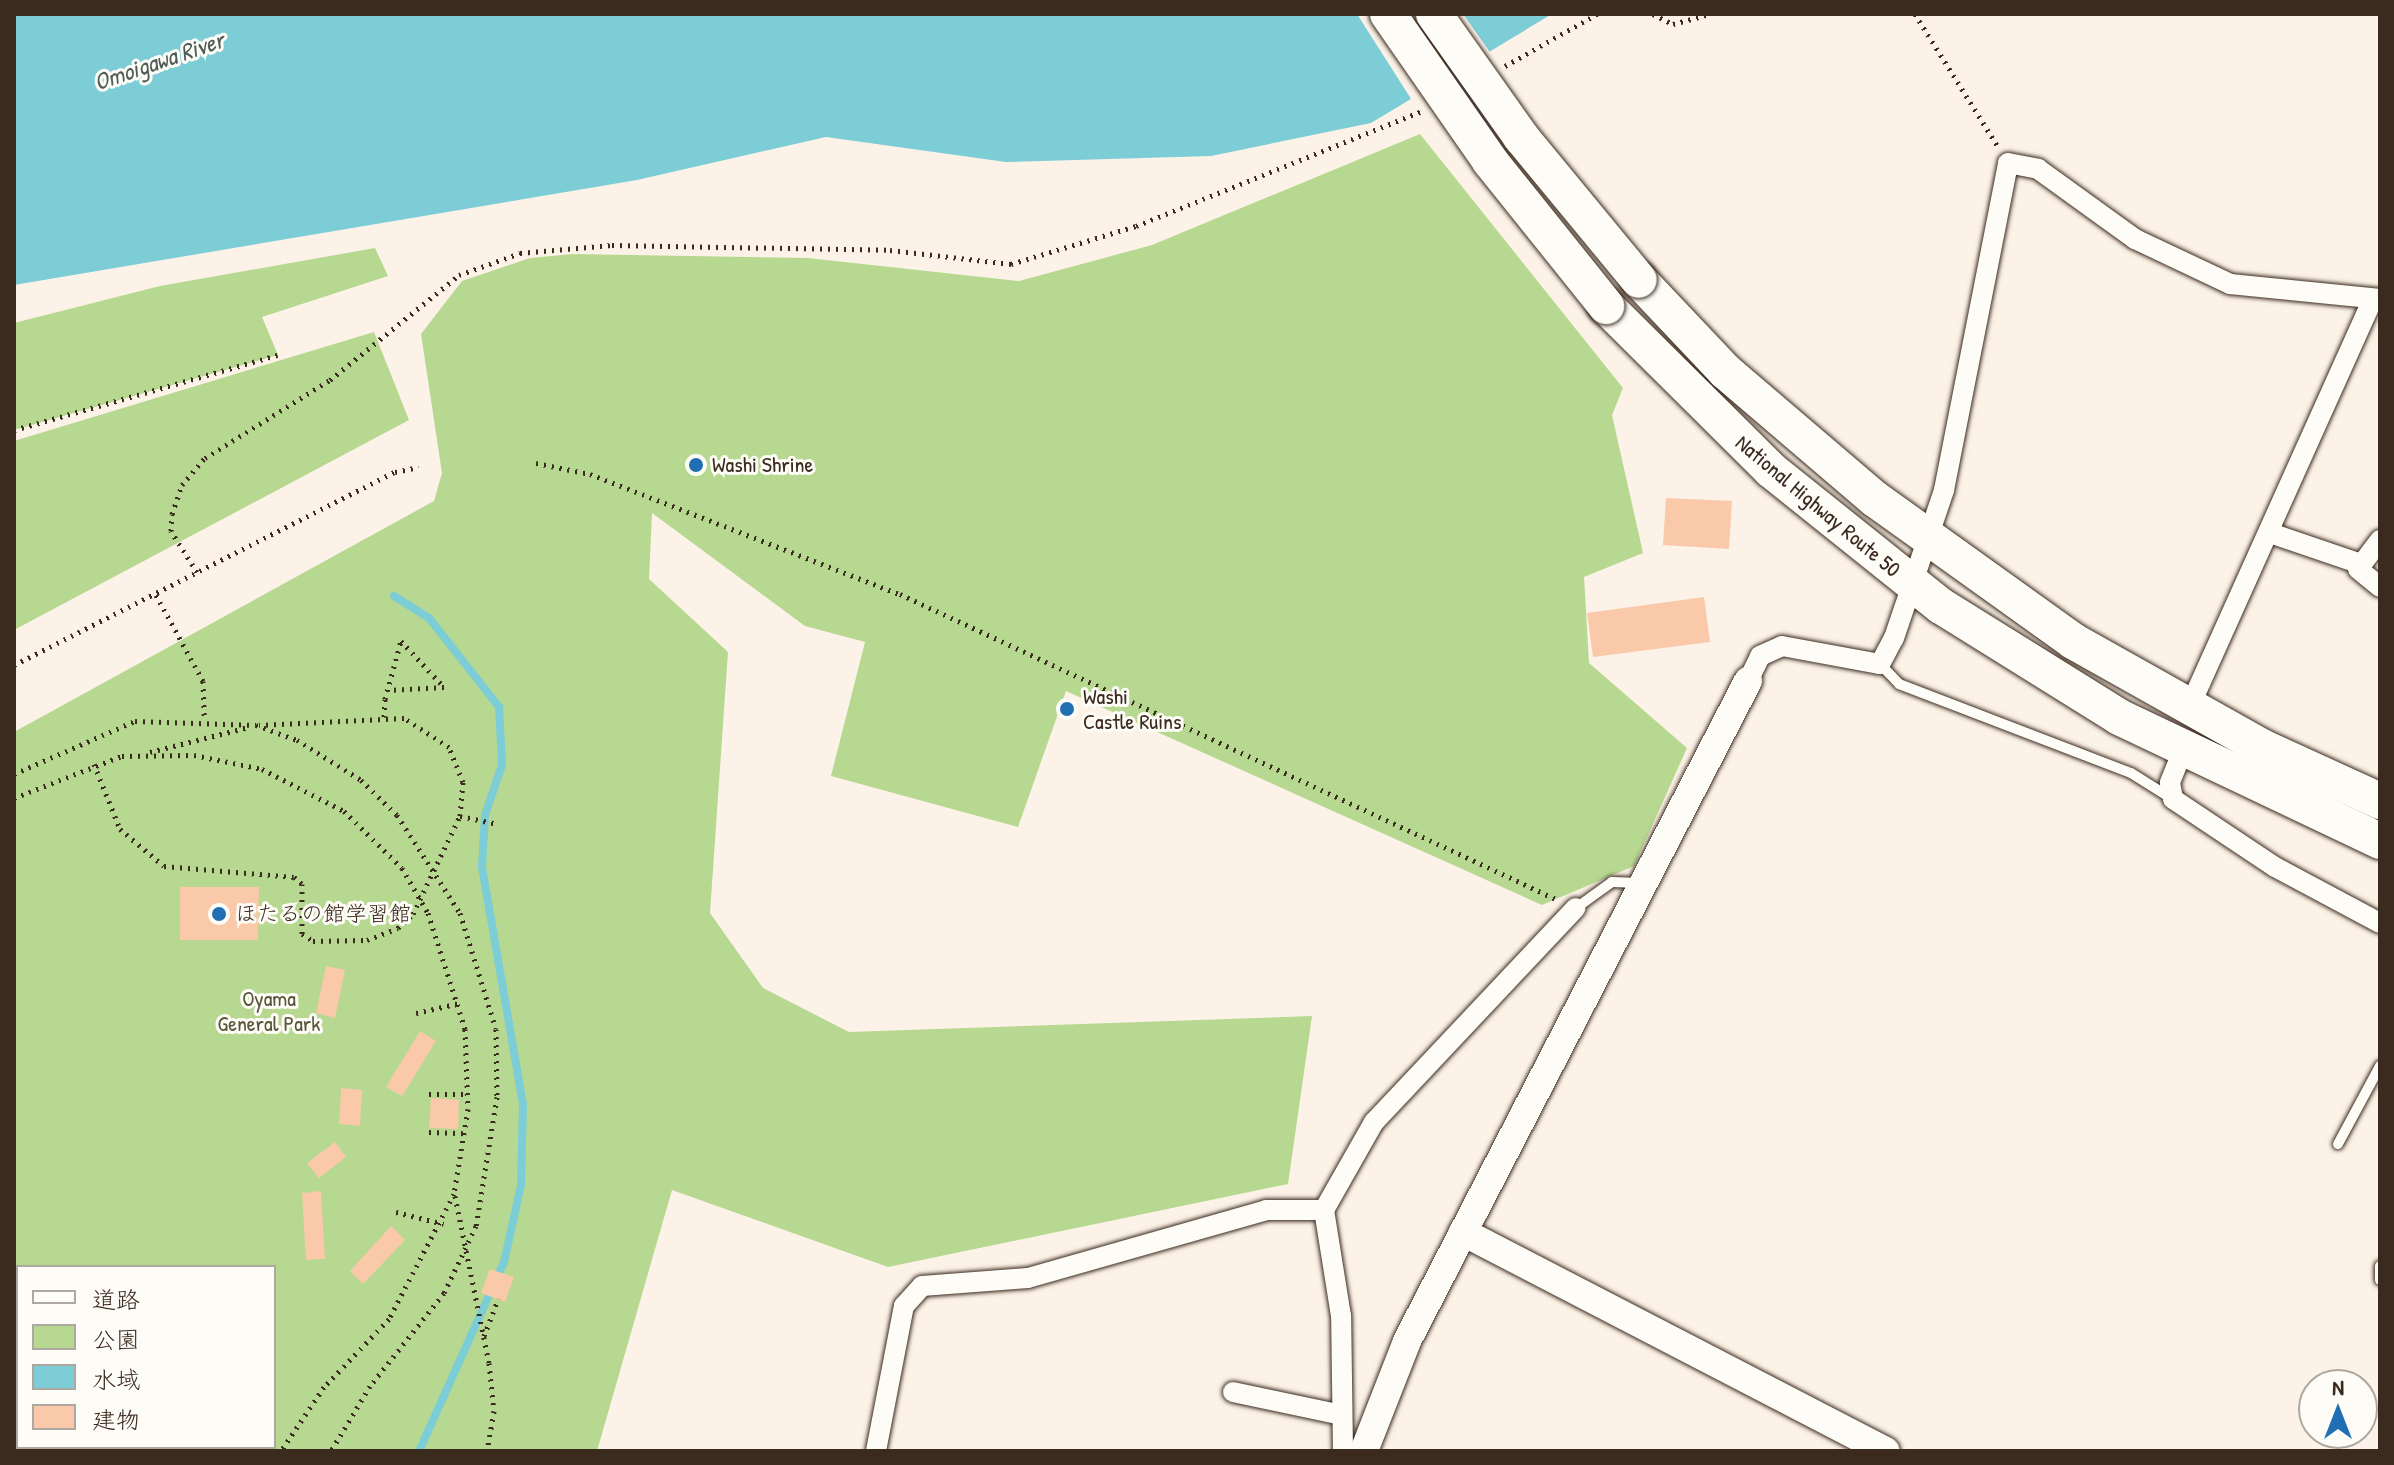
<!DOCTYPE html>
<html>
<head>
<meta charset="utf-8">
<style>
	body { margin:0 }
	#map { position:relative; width:2394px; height:1465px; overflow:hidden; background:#fcf2e7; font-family:"Patrick Hand","Klee One",sans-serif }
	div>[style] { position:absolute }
	.green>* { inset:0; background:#b7d891 }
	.water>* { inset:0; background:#7dcdd7 }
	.pier>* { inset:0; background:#fcf2e7 }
	.stream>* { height:8px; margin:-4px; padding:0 4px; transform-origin:4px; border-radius:4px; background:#7dcdd7 }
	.building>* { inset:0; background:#f9c9a9 }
	.path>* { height:5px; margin-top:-2.5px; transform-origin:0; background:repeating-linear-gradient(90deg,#3b2a1e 0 2px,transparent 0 8px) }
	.roads { filter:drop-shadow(0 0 2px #3b2a1e) drop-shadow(0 0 2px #3b2a1e) }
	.lane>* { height:10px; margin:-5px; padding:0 5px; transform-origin:5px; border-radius:5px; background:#fdfcf7 }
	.street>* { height:20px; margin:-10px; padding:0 10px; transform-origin:10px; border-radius:10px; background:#fdfcf7 }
	.secondary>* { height:28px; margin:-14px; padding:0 14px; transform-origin:14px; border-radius:14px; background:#fdfcf7 }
	.highway>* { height:36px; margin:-18px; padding:0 18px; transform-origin:18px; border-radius:18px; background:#fdfcf7 }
	.bridges { filter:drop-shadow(0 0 2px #3b2a1e) drop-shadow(0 0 2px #3b2a1e) }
	.highway-bridge>* { height:36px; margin:-18px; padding:0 18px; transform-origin:18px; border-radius:18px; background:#fdfcf7 }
	.dots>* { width:22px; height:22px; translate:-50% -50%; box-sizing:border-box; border:4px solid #fdfcf7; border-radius:50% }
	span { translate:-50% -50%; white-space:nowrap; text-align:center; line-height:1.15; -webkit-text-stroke:6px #fdfcf7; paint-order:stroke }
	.poi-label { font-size:22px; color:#3b2a1e }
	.left { translate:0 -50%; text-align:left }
	.street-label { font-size:22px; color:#3b2a1e }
	.park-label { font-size:22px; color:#5a563b }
	.water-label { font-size:24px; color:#4f5b56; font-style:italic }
	.frame { position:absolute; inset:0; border:16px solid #3b2a1e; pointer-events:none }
	.legend { position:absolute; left:16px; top:1265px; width:260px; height:184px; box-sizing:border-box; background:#fdfcf7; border:2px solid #afa8a0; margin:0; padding:10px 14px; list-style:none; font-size:24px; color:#3b2a1e }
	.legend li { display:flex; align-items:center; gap:16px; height:40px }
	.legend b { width:40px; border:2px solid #afa8a0 }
	.north { position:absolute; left:2298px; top:1369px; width:80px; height:80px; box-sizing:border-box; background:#fdfcf7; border:2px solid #afa8a0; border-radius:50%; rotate:0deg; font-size:22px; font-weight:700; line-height:32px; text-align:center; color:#3b2a1e }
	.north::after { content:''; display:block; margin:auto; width:28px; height:36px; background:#1f6fb2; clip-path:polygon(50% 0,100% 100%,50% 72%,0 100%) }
</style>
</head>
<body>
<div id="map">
	<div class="green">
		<div style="clip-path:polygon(evenodd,1420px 134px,1623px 388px,1612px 415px,1643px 553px,1584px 577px,1589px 663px,1687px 748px,1634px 866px,1542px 905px,1066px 691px,1018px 827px,831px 776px,865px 642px,805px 626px,652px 513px,649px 579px,728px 652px,710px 913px,763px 988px,849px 1032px,1312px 1016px,1288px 1184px,888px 1267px,672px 1190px,597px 1451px,14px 1451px,14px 732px,434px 501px,442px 473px,421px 334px,462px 281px,530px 258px,573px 254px,808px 258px,1019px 281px,1152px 245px,1420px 134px,18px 1267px,274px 1267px,274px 1447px,18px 1447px,18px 1267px)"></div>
		<div style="clip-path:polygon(375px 248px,388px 276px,262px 317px,278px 355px,14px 430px,14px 323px,160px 286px)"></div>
		<div style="clip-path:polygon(374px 332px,409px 420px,14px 630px,14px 441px)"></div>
	</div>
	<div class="water">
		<div style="clip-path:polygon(22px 14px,1552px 14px,1371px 123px,1211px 156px,1006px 162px,826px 137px,637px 180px,14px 285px,14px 17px)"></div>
	</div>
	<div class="pier">
		<div style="clip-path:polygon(1357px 14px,1463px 14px,1492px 55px,1413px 102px)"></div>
	</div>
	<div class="stream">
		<div style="left:394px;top:596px;width:41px;rotate:32.2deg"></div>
		<div style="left:429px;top:618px;width:113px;rotate:51.8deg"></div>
		<div style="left:499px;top:707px;width:58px;rotate:87deg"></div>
		<div style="left:502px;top:765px;width:53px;rotate:108.8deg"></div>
		<div style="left:485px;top:815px;width:52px;rotate:93.3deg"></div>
		<div style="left:482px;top:867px;width:241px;rotate:80.2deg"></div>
		<div style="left:523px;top:1104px;width:81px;rotate:91.4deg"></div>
		<div style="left:521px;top:1185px;width:79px;rotate:102.4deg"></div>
		<div style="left:504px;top:1262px;width:207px;rotate:114.2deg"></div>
	</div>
	<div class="building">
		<div style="clip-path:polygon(1666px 498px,1732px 501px,1729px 549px,1663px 545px)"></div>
		<div style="clip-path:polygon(1704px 597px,1710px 642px,1593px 657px,1587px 613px)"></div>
		<div style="clip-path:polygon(180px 887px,259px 887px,258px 940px,180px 940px)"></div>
		<div style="clip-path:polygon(326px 966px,345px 970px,335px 1018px,316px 1013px)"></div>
		<div style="clip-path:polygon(420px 1031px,436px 1041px,402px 1096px,386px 1087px)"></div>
		<div style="clip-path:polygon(341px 1088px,362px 1090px,360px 1126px,339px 1124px)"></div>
		<div style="clip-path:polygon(431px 1098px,459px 1100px,458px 1129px,429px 1128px)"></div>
		<div style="clip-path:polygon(335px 1142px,346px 1157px,319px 1178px,307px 1163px)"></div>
		<div style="clip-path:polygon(321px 1191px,325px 1259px,306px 1260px,302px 1193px)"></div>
		<div style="clip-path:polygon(391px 1226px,405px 1240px,363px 1284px,350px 1271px)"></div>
		<div style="clip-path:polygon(490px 1269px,514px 1277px,505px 1302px,481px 1293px)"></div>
	</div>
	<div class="path">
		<div style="left:1653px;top:14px;width:22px;rotate:27deg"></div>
		<div style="left:1673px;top:24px;width:39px;rotate:-15deg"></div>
		<div style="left:1915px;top:14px;width:155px;rotate:58deg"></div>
		<div style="left:1505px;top:66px;width:106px;rotate:-29.5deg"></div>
		<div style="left:14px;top:430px;width:274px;rotate:-15.9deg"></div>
		<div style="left:536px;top:463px;width:55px;rotate:11.5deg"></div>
		<div style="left:590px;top:474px;width:332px;rotate:21.2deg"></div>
		<div style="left:900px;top:594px;width:723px;rotate:24.94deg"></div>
		<div style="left:197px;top:572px;width:49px;rotate:-122.4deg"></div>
		<div style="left:171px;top:531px;width:17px;rotate:-87deg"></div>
		<div style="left:172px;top:514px;width:31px;rotate:-71deg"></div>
		<div style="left:182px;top:485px;width:35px;rotate:-50deg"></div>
		<div style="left:205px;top:458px;width:147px;rotate:-32deg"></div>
		<div style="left:330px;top:380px;width:166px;rotate:-39.1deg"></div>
		<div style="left:459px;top:275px;width:65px;rotate:-19.8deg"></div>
		<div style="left:520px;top:253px;width:92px;rotate:-5deg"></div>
		<div style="left:612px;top:245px;width:278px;rotate:1deg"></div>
		<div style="left:890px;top:250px;width:122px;rotate:6.6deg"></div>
		<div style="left:1011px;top:264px;width:131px;rotate:-16.9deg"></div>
		<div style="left:1136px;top:226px;width:308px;rotate:-21.9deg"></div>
		<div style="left:156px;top:595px;width:98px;rotate:61.3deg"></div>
		<div style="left:203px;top:681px;width:37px;rotate:88deg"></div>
		<div style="left:14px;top:665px;width:427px;rotate:-26.9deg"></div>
		<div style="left:395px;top:472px;width:24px;rotate:-12deg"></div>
		<div style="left:384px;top:717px;width:18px;rotate:-87deg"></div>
		<div style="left:385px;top:699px;width:60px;rotate:-74.6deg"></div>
		<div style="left:401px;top:641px;width:63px;rotate:46.9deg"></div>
		<div style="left:444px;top:687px;width:56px;rotate:176.9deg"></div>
		<div style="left:150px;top:752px;width:102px;rotate:-14.2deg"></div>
		<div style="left:94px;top:764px;width:70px;rotate:68.2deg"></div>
		<div style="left:120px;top:829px;width:57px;rotate:40.1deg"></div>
		<div style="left:164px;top:866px;width:130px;rotate:4.8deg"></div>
		<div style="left:294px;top:877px;width:11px;rotate:41deg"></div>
		<div style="left:302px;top:884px;width:50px;rotate:90deg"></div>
		<div style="left:302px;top:934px;width:13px;rotate:32deg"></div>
		<div style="left:313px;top:941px;width:54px;rotate:-1.1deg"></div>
		<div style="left:367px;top:940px;width:33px;rotate:-21deg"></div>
		<div style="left:398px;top:928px;width:21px;rotate:-43deg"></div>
		<div style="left:413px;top:914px;width:109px;rotate:-64.4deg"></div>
		<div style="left:460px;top:816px;width:34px;rotate:-85deg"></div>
		<div style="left:463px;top:782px;width:38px;rotate:-112deg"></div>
		<div style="left:449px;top:747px;width:54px;rotate:-147.2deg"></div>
		<div style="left:404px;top:718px;width:145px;rotate:177.2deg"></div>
		<div style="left:14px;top:774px;width:132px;rotate:-23.7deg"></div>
		<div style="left:135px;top:721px;width:121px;rotate:1.9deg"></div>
		<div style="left:256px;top:725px;width:44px;rotate:20.1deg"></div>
		<div style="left:297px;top:740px;width:75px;rotate:32deg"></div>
		<div style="left:361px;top:780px;width:50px;rotate:44.2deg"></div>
		<div style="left:397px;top:815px;width:117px;rotate:57.3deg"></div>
		<div style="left:460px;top:913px;width:121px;rotate:72.8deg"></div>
		<div style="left:496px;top:1029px;width:68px;rotate:89.2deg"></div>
		<div style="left:497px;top:1097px;width:131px;rotate:99.2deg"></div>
		<div style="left:476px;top:1226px;width:74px;rotate:115.5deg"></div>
		<div style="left:444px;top:1293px;width:119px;rotate:128.5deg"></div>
		<div style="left:370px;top:1386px;width:76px;rotate:121deg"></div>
		<div style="left:14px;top:798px;width:116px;rotate:-21.3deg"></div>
		<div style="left:122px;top:756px;width:72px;rotate:-0.8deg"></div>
		<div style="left:194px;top:755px;width:69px;rotate:11.6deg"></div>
		<div style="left:262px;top:769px;width:92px;rotate:27.1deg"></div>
		<div style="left:344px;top:811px;width:81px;rotate:44.5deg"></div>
		<div style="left:402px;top:868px;width:52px;rotate:60deg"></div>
		<div style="left:428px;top:913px;width:122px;rotate:72.3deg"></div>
		<div style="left:465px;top:1029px;width:80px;rotate:87.9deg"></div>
		<div style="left:468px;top:1109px;width:86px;rotate:99.4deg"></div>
		<div style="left:454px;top:1194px;width:141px;rotate:117.5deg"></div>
		<div style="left:389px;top:1319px;width:94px;rotate:133.7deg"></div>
		<div style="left:324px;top:1387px;width:77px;rotate:123.9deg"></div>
		<div style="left:460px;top:816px;width:35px;rotate:12deg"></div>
		<div style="left:416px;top:1013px;width:45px;rotate:-12.8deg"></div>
		<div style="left:429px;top:1094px;width:39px"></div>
		<div style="left:429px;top:1132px;width:36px;rotate:2deg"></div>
		<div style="left:455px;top:1196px;width:170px;rotate:78.5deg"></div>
		<div style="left:489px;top:1363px;width:48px;rotate:84.1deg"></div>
		<div style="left:494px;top:1411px;width:41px;rotate:99.9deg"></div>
		<div style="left:396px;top:1212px;width:49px;rotate:14deg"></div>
		<div style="left:484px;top:1336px;width:40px;rotate:-69deg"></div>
	</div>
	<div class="roads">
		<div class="lane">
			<div style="left:1880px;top:664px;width:28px;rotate:46deg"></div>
			<div style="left:1899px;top:684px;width:248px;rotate:21deg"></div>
			<div style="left:2131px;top:773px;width:47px;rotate:32deg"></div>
			<div style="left:1576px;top:908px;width:44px;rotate:-35.8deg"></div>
			<div style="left:1612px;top:882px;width:30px;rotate:2deg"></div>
			<div style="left:2338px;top:1144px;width:89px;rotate:-61.7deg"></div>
			<div style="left:2380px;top:1266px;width:14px;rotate:90deg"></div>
		</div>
		<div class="street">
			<div style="left:2273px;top:534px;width:93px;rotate:18.8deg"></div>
			<div style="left:2380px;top:540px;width:36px;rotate:127deg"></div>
			<div style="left:2358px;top:569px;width:28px;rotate:39deg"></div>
			<div style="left:1748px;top:681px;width:28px;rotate:-64deg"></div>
			<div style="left:1760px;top:656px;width:24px;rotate:-24deg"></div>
			<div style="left:1782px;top:646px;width:100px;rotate:10.4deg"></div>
			<div style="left:1880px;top:664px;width:30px;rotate:-62deg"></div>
			<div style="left:1894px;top:638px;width:156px;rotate:-71.3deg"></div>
			<div style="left:1944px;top:490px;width:333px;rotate:-78.9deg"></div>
			<div style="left:2008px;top:163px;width:31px;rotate:11deg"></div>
			<div style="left:2038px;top:169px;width:120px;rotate:35.8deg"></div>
			<div style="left:2135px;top:239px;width:105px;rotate:25.3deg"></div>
			<div style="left:2230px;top:284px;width:151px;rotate:5.7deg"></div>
			<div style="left:2189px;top:708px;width:448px;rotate:-65.8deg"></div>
			<div style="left:2183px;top:750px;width:35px;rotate:112deg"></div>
			<div style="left:2170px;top:783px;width:16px;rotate:79deg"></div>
			<div style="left:2173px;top:799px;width:123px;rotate:33.7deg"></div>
			<div style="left:2275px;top:867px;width:119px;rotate:28.1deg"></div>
			<div style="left:1233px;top:1392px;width:111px;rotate:11.9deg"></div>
			<div style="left:876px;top:1451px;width:148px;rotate:-79.1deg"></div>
			<div style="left:904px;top:1306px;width:27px;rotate:-48deg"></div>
			<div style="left:922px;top:1286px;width:106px;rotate:-4.3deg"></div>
			<div style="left:1028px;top:1278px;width:248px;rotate:-15.9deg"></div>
			<div style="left:1266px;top:1210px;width:58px"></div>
			<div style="left:1343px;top:1451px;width:135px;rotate:-90.8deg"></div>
			<div style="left:1341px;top:1316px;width:107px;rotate:-99.1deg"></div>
			<div style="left:1324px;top:1210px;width:101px;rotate:-60.4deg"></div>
			<div style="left:1374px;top:1122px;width:294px;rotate:-46.7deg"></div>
		</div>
		<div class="secondary">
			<div style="left:1463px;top:1232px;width:476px;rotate:27.4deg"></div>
			<div style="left:1364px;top:1451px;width:118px;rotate:-68.6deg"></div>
			<div style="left:1407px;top:1341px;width:743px;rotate:-62.68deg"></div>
		</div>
		<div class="highway">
			<div style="left:1639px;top:280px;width:125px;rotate:46.6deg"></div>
			<div style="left:1725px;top:371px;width:197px;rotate:40.5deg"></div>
			<div style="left:1875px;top:499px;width:244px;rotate:35.6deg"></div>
			<div style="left:2073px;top:641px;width:217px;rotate:29.3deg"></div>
			<div style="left:2262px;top:747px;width:130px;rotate:24.6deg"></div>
			<div style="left:1606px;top:306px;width:233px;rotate:44.8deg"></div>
			<div style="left:1771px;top:470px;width:218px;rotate:38.7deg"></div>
			<div style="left:1941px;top:606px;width:210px;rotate:31.9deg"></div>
			<div style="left:2119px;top:717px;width:289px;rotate:25.4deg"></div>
		</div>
	</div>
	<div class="bridges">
		<div class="highway-bridge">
			<div style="left:1388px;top:14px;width:179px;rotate:55.2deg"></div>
			<div style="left:1490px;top:161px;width:186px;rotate:51.3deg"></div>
			<div style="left:1434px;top:14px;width:151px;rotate:54.7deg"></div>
			<div style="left:1521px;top:137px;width:185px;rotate:50.5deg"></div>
		</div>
	</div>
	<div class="dots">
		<div style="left:696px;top:465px;background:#1f6fb2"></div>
		<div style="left:1067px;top:709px;background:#1f6fb2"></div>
		<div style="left:219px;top:914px;background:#1f6fb2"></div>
	</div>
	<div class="poi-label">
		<span class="left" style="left:712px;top:465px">Washi Shrine</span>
		<span class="left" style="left:1083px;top:709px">Washi<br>Castle Ruins</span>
		<span class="left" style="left:235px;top:914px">ほたるの館学習館</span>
	</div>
	<div class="street-label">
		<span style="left:1818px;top:506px;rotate:40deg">National Highway Route 50</span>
	</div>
	<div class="park-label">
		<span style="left:269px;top:1011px">Oyama<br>General Park</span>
	</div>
	<div class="water-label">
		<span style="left:159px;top:61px;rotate:-19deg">Omoigawa River</span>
	</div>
	<div class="frame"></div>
	<ul class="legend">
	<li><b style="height:10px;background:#fdfcf7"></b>道路</li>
	<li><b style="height:22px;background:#b7d891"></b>公園</li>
	<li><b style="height:22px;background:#7dcdd7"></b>水域</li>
	<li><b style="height:22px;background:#f9c9a9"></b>建物</li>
	</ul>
	<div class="north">N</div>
</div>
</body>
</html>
